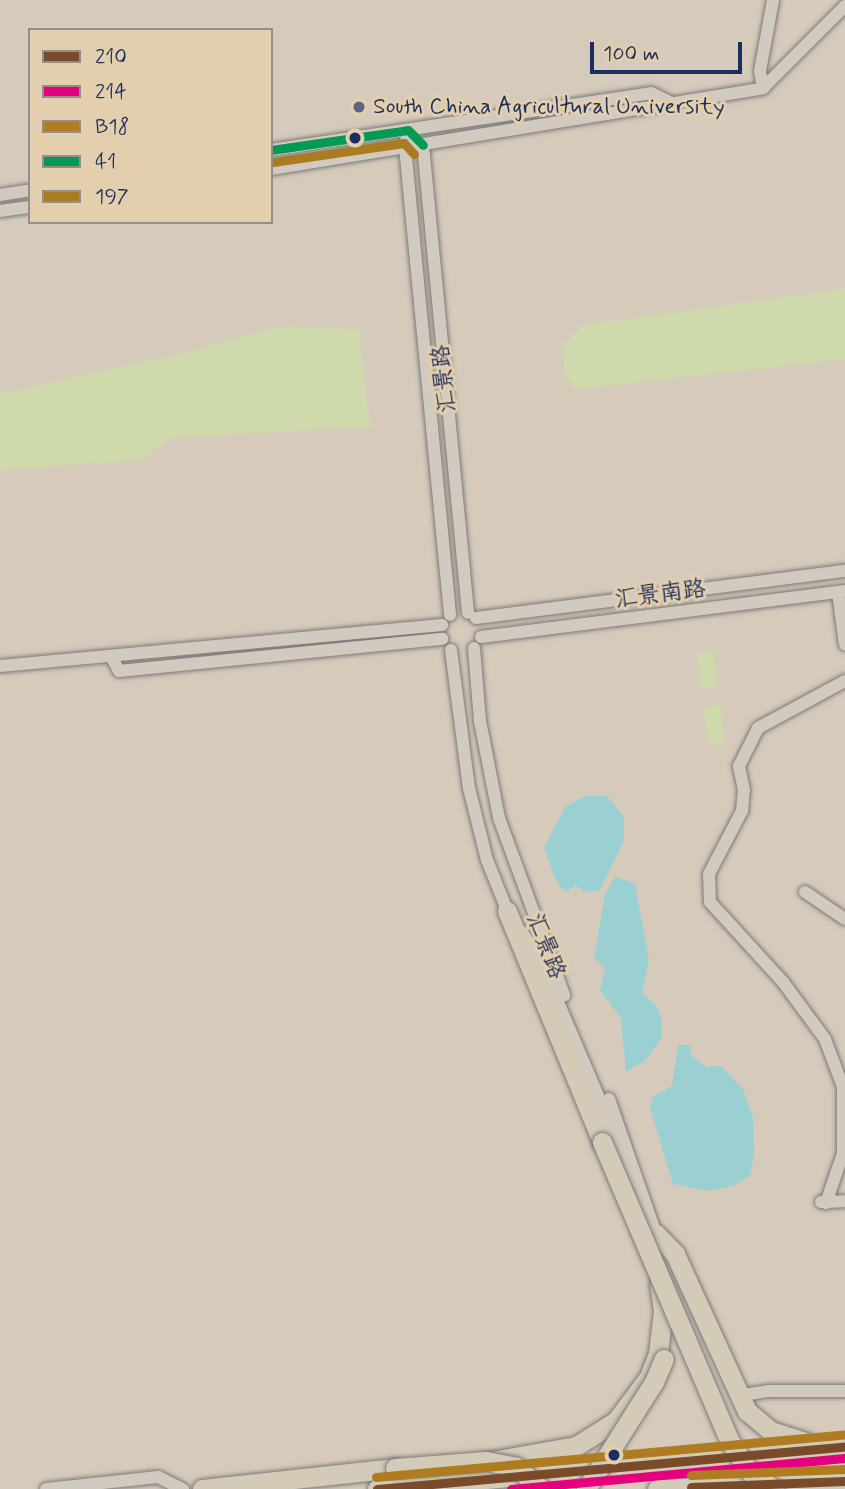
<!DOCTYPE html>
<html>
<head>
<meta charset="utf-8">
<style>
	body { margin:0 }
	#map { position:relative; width:845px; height:1489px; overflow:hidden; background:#d6cbba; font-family:Mynerve,"LXGW WenKai TC",sans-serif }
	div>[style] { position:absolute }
	.green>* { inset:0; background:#cedaab }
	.water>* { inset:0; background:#9bd0d2 }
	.roads { filter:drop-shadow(0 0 2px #7b7a7b) drop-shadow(0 0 2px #7b7a7b) }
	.minor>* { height:12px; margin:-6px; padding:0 6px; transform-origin:6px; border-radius:6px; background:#d2cabe }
	.highway>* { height:19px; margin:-9.5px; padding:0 9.5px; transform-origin:9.5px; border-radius:9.5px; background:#d3cab7 }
	.bridges { filter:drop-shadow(0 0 2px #7b7a7b) drop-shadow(0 0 2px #7b7a7b) }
	.highway-bridge>* { height:19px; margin:-9.5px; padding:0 9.5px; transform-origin:9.5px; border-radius:9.5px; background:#d3cab7 }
	.bus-1>* { height:9px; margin:-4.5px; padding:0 4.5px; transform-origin:4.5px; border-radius:4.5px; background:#7a4b2a }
	.bus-2>* { height:9px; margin:-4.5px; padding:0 4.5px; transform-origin:4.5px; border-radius:4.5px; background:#e5007d }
	.bus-3>* { height:9px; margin:-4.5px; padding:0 4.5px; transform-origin:4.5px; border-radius:4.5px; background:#af7c21 }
	.bus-4>* { height:9px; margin:-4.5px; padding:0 4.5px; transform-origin:4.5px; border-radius:4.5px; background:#039a52 }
	.bus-5>* { height:9px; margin:-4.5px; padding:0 4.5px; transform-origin:4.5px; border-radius:4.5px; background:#aa7c21 }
	.dots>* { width:19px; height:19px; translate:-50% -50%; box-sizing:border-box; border:4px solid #e3cead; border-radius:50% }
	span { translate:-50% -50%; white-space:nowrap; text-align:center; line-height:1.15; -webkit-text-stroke:6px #e3cead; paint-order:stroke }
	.poi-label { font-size:23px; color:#1b2f5e }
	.left { translate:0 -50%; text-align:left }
	.street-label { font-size:23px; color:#1b2f5e }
	.legend { position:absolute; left:28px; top:28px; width:245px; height:196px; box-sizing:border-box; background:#e3cead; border:2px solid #938e8d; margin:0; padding:9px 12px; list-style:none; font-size:21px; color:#1b2f5e }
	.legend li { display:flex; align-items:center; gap:14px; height:35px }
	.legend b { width:35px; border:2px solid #938e8d }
	.scale { position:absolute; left:590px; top:42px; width:152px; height:32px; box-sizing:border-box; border:4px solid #1b2f5e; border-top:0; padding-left:9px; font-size:21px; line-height:24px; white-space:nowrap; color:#1b2f5e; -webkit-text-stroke:5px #e3cead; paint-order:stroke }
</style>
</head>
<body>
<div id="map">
	<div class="green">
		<div style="clip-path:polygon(845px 289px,845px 359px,575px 389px,565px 372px,563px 346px,584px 325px)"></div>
		<div style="clip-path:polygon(277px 327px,359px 330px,370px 426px,171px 438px,141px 460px,0 470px,0 394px,185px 353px)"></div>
		<div style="clip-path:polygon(713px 650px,718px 687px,702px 689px,697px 652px)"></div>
		<div style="clip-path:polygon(720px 705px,724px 742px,708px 744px,704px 707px)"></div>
	</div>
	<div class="water">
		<div style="clip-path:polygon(585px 796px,607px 796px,624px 817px,624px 840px,600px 890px,588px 892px,575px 886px,565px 892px,555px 879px,544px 847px,566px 806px)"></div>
		<div style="clip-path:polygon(615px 877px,635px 883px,649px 960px,642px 993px,656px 1005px,662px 1020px,662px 1037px,645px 1061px,626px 1072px,621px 1018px,600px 990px,605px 968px,594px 958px,605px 894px)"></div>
		<div style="clip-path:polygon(678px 1045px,692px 1045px,690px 1054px,706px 1067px,721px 1066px,743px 1089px,753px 1118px,754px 1155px,750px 1176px,734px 1186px,708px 1191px,673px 1184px,650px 1108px,652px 1097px,672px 1086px)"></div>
	</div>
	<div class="roads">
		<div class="minor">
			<div style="left:763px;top:88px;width:116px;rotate:-45deg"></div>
			<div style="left:763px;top:88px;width:17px;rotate:-100deg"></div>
			<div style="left:760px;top:71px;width:72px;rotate:-79.6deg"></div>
			<div style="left:408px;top:130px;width:17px;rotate:100deg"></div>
			<div style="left:405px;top:147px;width:470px;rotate:84.5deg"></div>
			<div style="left:423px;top:145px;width:470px;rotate:84.5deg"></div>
			<div style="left:271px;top:150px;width:384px;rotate:-8.5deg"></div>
			<div style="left:651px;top:93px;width:25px;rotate:26deg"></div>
			<div style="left:271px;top:169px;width:499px;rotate:-9.3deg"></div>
			<div style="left:0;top:195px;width:30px;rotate:-9deg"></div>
			<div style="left:0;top:211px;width:30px;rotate:-8deg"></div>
			<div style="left:838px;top:592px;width:53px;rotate:82.5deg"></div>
			<div style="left:476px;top:618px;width:372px;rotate:-7.3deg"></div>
			<div style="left:481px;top:637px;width:367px;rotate:-7.2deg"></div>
			<div style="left:474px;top:648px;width:73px;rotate:85.3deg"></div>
			<div style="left:480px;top:721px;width:99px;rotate:78.9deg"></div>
			<div style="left:499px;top:818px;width:189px;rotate:69.8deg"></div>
			<div style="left:451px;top:650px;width:139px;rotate:82.6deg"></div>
			<div style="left:469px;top:788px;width:74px;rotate:76deg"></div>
			<div style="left:487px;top:860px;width:59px;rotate:68.2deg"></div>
			<div style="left:111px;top:656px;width:17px;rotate:62deg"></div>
			<div style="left:119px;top:671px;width:325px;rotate:-5.7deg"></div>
			<div style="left:0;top:666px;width:444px;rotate:-5.3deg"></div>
			<div style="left:805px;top:892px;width:48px;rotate:34deg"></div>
			<div style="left:522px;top:932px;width:36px;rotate:58deg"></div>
			<div style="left:541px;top:962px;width:216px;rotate:66.9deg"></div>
			<div style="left:626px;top:1161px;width:45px;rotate:77.2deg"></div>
			<div style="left:609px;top:1099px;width:143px;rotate:70.8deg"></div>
			<div style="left:821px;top:1202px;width:24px;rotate:-2deg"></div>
			<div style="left:826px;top:1203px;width:53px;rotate:-71.2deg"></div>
			<div style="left:843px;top:1153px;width:66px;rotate:-90deg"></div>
			<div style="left:843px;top:1087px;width:51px;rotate:-110.6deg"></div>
			<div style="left:825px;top:1039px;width:71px;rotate:-126.4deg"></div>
			<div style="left:783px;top:982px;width:108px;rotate:-132.4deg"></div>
			<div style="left:710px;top:902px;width:28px;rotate:-92deg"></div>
			<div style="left:709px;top:874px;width:71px;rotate:-62.4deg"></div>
			<div style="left:742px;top:811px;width:21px;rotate:-85deg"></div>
			<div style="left:744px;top:790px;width:25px;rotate:-102deg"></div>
			<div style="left:739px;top:766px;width:42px;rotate:-63.4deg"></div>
			<div style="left:758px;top:728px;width:99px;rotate:-28.4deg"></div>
			<div style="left:737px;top:1396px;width:31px;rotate:-9deg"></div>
			<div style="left:768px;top:1391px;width:77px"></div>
			<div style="left:46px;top:1489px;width:113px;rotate:-6.1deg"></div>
			<div style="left:158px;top:1477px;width:28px;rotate:26deg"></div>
		</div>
		<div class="highway">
			<div style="left:507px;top:911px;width:250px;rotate:67.6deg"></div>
			<div style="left:656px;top:1234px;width:28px;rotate:46deg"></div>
			<div style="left:675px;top:1254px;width:173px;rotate:65.4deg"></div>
			<div style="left:747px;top:1411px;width:31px;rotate:40deg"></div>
			<div style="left:771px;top:1431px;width:39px;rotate:18deg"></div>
			<div style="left:491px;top:1461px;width:86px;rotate:-10deg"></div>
			<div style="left:576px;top:1446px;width:47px;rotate:-32deg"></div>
			<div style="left:616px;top:1421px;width:55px;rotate:-53.1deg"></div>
			<div style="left:649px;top:1377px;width:25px;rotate:-69deg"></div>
			<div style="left:658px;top:1354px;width:43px;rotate:-83.4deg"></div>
			<div style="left:663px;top:1311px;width:27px;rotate:-98deg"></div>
			<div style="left:202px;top:1489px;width:194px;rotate:-6.2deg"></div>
			<div style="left:377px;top:1489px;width:470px;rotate:-5.2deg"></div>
			<div style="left:657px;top:1489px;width:188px;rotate:-2.4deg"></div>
		</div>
	</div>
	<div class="bridges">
		<div class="highway-bridge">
			<div style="left:602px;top:1142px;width:326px;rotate:66.9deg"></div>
			<div style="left:730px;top:1442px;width:35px;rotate:57deg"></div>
			<div style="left:749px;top:1471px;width:31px;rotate:36deg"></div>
			<div style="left:395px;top:1468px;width:91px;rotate:-4.4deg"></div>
			<div style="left:486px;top:1461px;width:31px;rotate:11deg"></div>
			<div style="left:516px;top:1467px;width:33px;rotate:41deg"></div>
			<div style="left:586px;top:1489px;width:127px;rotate:-57.6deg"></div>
			<div style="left:654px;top:1382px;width:25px;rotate:-67deg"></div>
		</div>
	</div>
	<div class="bus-1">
		<div style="left:691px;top:1487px;width:154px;rotate:-2.2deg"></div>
		<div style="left:377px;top:1489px;width:470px;rotate:-5.2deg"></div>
	</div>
	<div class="bus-2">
		<div style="left:511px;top:1489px;width:335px;rotate:-5.3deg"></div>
	</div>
	<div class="bus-3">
		<div style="left:691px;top:1475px;width:154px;rotate:-2.2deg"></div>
		<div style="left:376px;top:1477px;width:470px;rotate:-5.2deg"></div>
	</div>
	<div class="bus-4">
		<div style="left:271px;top:150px;width:138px;rotate:-8.3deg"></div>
		<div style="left:408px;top:130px;width:21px;rotate:45deg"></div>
	</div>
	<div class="bus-5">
		<div style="left:273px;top:162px;width:132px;rotate:-8.3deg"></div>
		<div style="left:404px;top:143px;width:15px;rotate:48deg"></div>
	</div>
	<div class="dots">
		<div style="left:359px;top:107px;background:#5c667e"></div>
		<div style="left:355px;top:138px;background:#1b2f5e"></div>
		<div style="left:614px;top:1455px;background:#1b2f5e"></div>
	</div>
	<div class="poi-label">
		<span class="left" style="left:373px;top:107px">South China Agricultural University</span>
	</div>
	<div class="street-label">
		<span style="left:445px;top:379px;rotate:-96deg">汇景路</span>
		<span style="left:660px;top:595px;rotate:-7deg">汇景南路</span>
		<span style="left:545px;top:946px;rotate:69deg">汇景路</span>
	</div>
	<ul class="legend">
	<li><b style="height:9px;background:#7a4b2a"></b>210</li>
	<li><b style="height:9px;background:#e5007d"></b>214</li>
	<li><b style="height:9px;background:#af7c21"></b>B18</li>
	<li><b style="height:9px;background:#039a52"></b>41</li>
	<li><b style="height:9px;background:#aa7c21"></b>197</li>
	</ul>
	<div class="scale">100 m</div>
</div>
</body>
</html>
